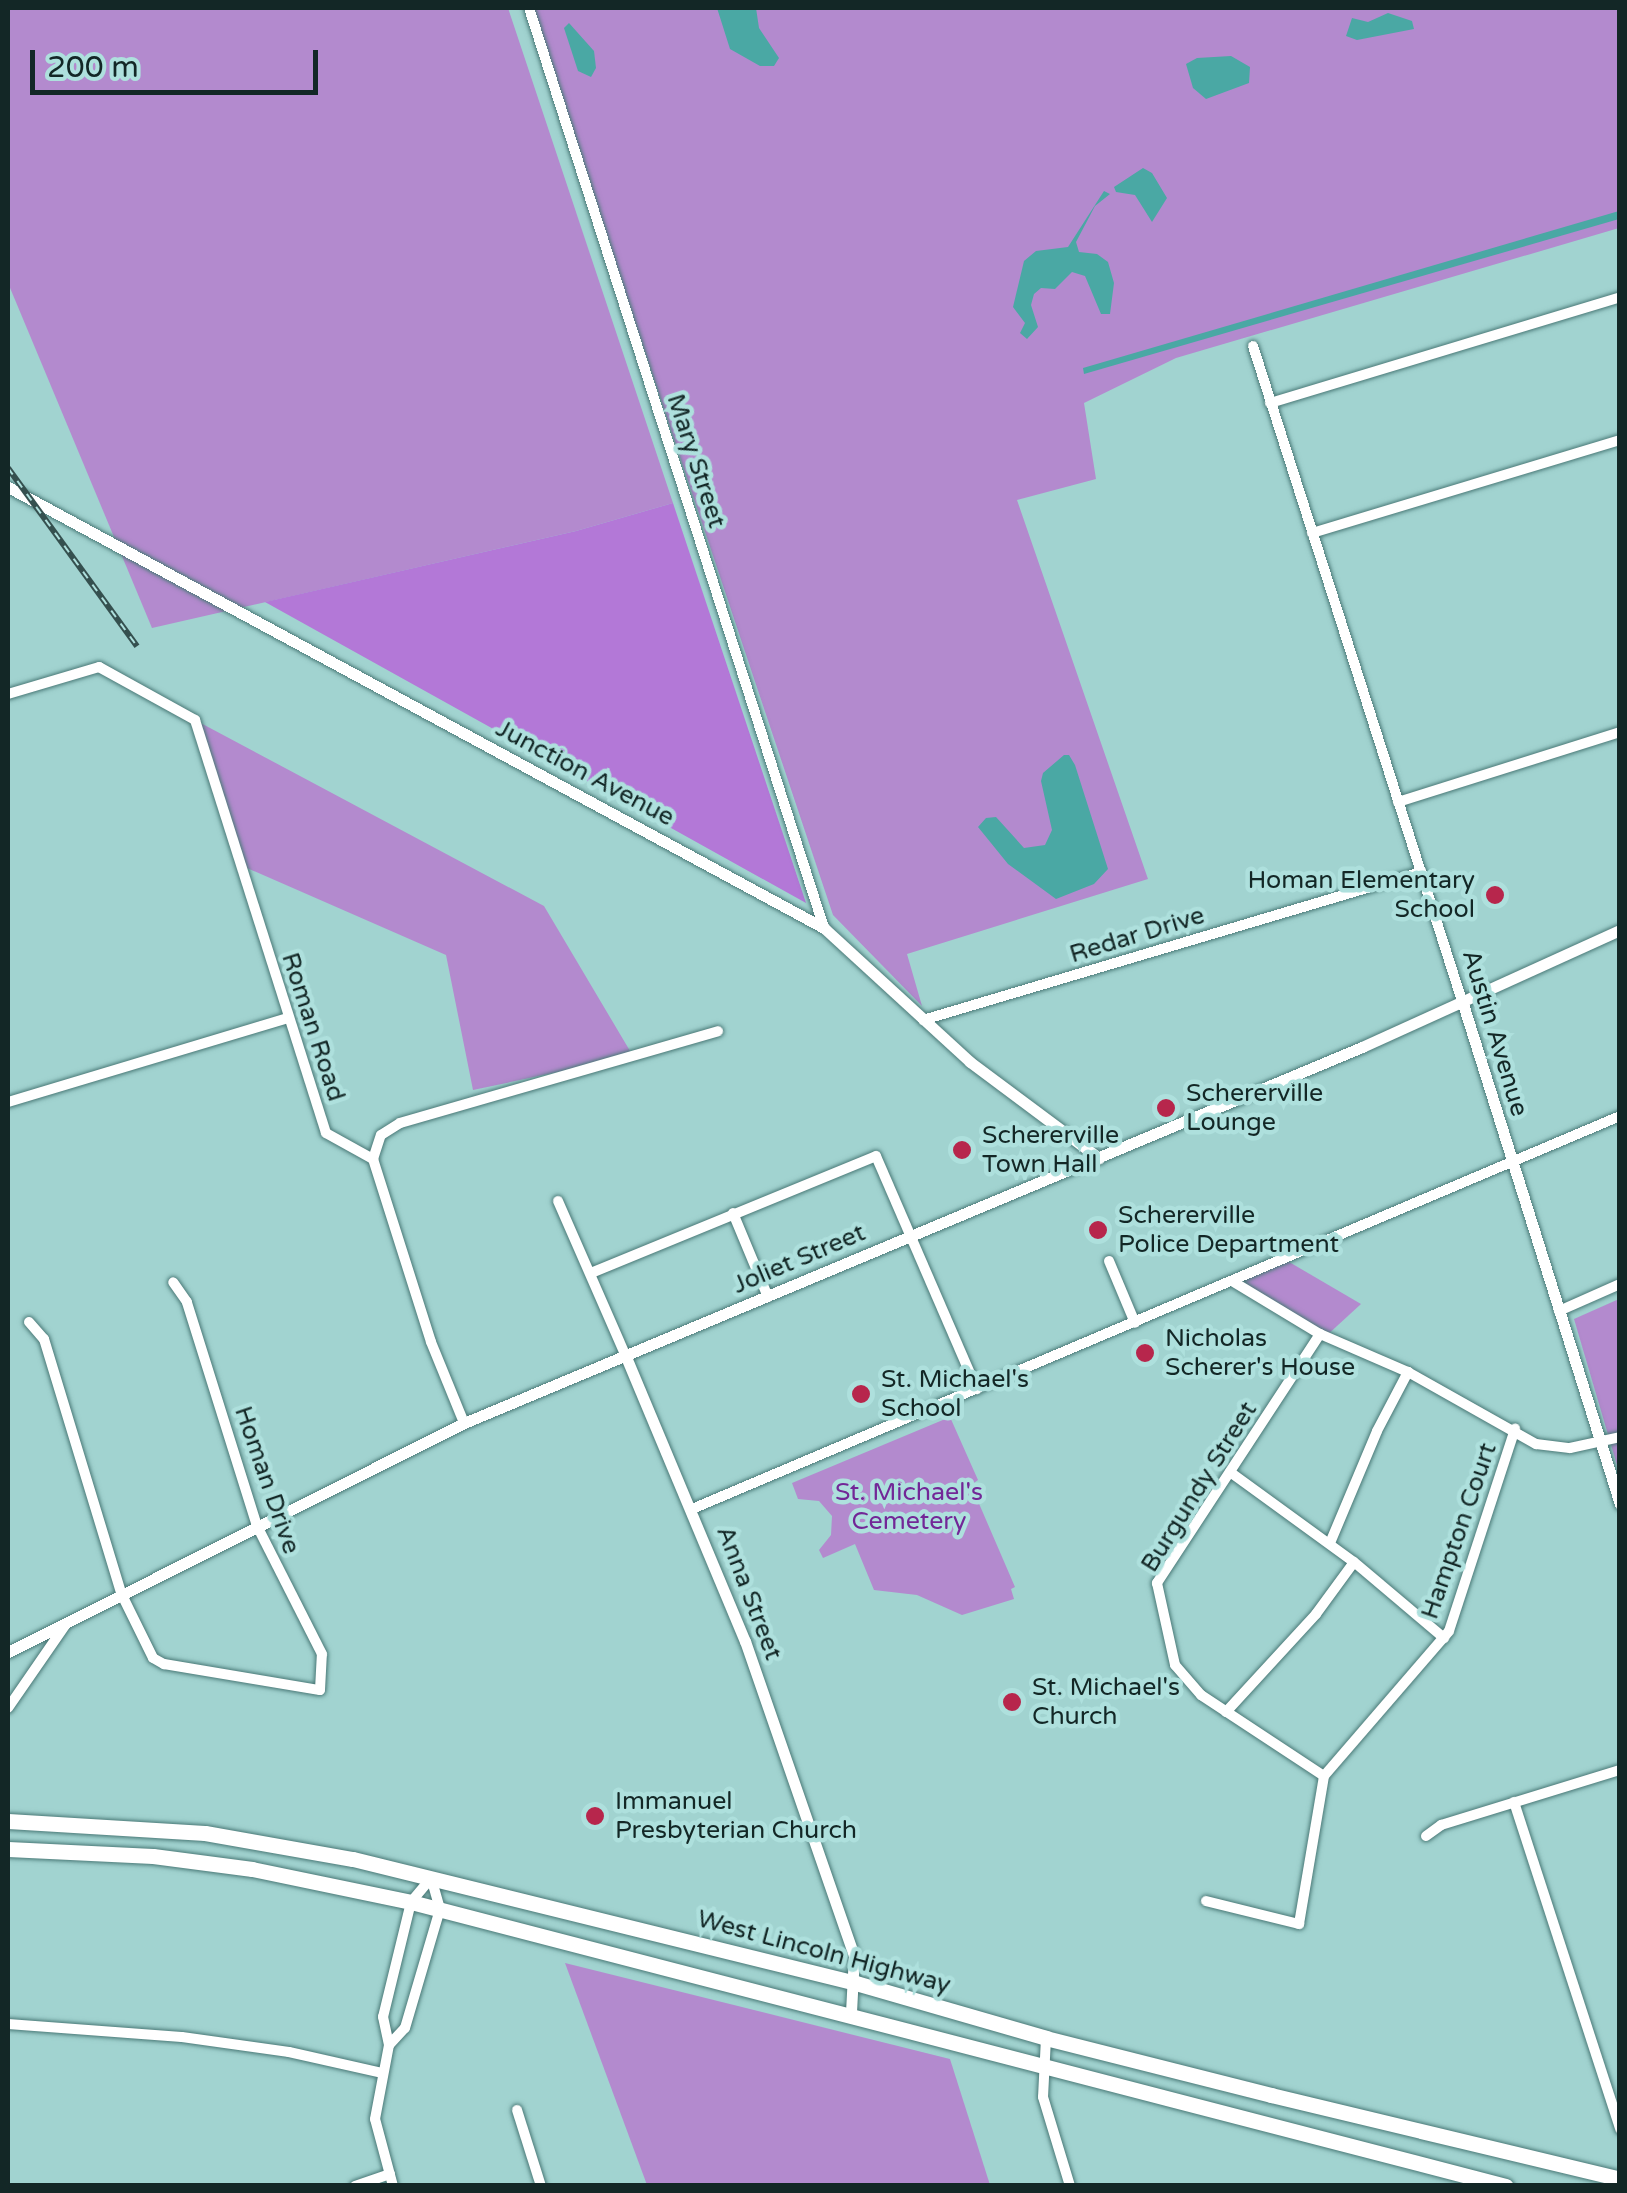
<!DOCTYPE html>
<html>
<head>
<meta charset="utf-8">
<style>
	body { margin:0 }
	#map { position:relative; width:1627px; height:2193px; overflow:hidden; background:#a1d3d0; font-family:"Varela Round",sans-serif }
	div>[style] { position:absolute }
	.green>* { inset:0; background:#b38ace }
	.forest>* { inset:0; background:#b378d7 }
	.water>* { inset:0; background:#4aa8a4 }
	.roads { filter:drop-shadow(0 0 2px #4a7977) drop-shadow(0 0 2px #4a7977) }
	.minor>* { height:10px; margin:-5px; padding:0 5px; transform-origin:5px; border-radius:5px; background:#fff }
	.tertiary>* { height:11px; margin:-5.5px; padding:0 5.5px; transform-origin:5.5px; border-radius:5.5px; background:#fff }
	.primary>* { height:15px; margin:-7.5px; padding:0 7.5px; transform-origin:7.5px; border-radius:7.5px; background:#fff }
	.rail>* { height:6px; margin-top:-3px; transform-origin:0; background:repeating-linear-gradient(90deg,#aee0dd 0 8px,#35504f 0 16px); box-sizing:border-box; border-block:2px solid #35504f }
	.dots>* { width:28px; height:28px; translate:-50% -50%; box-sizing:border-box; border:5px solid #aee0dd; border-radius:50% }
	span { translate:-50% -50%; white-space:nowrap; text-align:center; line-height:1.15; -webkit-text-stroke:9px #aee0dd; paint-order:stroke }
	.street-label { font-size:25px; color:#132726 }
	.poi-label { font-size:25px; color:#132726 }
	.right { translate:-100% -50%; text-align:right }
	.left { translate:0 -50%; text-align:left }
	.park-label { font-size:25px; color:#722797 }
	.frame { position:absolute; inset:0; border:10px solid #132726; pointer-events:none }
	.scale { position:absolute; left:30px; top:50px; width:288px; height:45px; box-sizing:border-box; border:5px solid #132726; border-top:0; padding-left:12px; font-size:30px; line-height:35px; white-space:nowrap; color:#132726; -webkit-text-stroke:8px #aee0dd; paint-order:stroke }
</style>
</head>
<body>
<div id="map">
	<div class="green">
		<div style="clip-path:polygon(8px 8px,508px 8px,673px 503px,576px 531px,152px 628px,8px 283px)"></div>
		<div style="clip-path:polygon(530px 8px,1619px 8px,1619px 228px,1176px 358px,1084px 403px,1096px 479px,1017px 500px,1148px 879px,907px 954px,922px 1006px,833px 915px)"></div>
		<div style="clip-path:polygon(195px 720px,544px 906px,633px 1056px,473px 1090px,446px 955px,240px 865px)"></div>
		<div style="clip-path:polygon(1284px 1259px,1361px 1304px,1325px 1337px,1232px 1281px)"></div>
		<div style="clip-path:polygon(1619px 1299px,1619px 1472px,1574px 1319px)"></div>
		<div style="clip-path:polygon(950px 1417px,978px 1480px,971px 1485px,1015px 1587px,1011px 1589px,1014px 1599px,962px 1615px,917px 1595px,874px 1590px,855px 1544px,823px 1558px,819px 1550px,831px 1535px,832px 1516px,819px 1501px,798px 1499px,792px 1483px)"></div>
		<div style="clip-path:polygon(565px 1963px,950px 2059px,990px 2185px,647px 2185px)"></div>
	</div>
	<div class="forest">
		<div style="clip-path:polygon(673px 503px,806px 903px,265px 602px,576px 531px)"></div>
	</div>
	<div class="water">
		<div style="clip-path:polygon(717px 8px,756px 8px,759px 28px,779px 58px,774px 66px,760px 66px,730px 49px)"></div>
		<div style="clip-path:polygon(1388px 13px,1412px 21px,1414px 29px,1357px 40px,1346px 36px,1352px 18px,1368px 22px)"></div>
		<div style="clip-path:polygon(569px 23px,594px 51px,596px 68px,591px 77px,578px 71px,564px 28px)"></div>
		<div style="clip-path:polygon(1231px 56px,1250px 67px,1249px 83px,1206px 99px,1193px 88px,1186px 64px,1197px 58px)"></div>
		<div style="clip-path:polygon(1143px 168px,1152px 173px,1167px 198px,1152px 222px,1135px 195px,1116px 192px,1114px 187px)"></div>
		<div style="clip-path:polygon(1104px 191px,1110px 194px,1095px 206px,1076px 242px,1079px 252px,1097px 254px,1108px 262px,1114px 283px,1110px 314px,1101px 314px,1085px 276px,1072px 272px,1055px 289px,1041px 288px,1034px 294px,1031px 305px,1038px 327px,1027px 339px,1020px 333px,1025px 323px,1013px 307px,1024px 261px,1036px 251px,1068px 247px)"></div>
		<div style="clip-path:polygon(1619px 211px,1619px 219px,1084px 374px,1083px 368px)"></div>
		<div style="clip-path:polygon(1064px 755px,1069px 755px,1075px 765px,1108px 869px,1094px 884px,1056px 899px,1008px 864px,978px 827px,986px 818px,996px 817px,1024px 848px,1045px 845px,1052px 830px,1041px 781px,1043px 773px)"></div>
	</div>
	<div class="roads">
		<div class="minor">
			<div style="left:529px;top:8px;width:966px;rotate:72.22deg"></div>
			<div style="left:1253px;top:346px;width:691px;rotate:72.3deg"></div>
			<div style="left:1270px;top:403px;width:366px;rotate:-16.8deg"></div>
			<div style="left:1312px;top:533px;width:322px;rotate:-16.8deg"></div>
			<div style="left:8px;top:694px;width:95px;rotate:-16.5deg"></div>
			<div style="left:99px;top:667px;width:110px;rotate:28.9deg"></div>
			<div style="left:195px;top:720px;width:433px;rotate:72.4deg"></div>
			<div style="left:326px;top:1133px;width:54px;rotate:29deg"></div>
			<div style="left:373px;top:1159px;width:192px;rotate:72.4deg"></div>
			<div style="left:431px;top:1342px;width:87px;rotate:67.8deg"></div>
			<div style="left:1398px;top:802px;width:233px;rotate:-17.5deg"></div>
			<div style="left:923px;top:1020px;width:520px;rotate:-16.55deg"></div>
			<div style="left:8px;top:1102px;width:292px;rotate:-16.7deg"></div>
			<div style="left:373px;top:1159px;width:25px;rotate:-72deg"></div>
			<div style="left:381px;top:1135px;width:22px;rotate:-32deg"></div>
			<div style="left:400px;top:1123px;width:331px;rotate:-16.1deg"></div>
			<div style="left:558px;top:1201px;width:170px;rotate:66.4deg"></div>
			<div style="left:733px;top:1213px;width:91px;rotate:67.4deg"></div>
			<div style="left:1109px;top:1261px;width:67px;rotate:67.2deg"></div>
			<div style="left:591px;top:1273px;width:308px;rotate:-22.3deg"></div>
			<div style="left:876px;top:1156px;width:254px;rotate:66.6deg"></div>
			<div style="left:1232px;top:1281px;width:103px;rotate:31.1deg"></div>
			<div style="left:1320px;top:1334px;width:96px;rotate:23.4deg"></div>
			<div style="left:1408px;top:1372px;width:147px;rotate:29.4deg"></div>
			<div style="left:1536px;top:1444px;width:34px;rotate:7deg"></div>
			<div style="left:1570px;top:1448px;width:51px;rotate:-12.4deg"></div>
			<div style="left:1559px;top:1311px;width:67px;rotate:-23.9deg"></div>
			<div style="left:29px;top:1322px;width:23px;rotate:49deg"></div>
			<div style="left:44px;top:1339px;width:268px;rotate:73.1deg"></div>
			<div style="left:122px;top:1595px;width:70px;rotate:63.8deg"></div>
			<div style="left:153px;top:1658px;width:13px;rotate:29deg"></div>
			<div style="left:164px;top:1664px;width:158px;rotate:9.5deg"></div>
			<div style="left:320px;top:1690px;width:36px;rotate:-87deg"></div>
			<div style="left:322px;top:1654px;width:144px;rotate:-116.9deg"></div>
			<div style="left:257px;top:1526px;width:235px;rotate:-107.4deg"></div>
			<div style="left:187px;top:1302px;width:24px;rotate:-125deg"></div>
			<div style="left:1320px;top:1334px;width:298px;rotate:123.2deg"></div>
			<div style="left:1157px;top:1583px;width:84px;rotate:77.6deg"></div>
			<div style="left:1175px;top:1665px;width:40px;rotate:49deg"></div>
			<div style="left:1201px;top:1695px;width:147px;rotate:33.4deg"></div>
			<div style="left:1230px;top:1472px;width:153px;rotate:36deg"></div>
			<div style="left:1354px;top:1562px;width:118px;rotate:40.2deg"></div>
			<div style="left:692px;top:1509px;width:1008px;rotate:-22.95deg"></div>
			<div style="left:1330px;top:1543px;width:121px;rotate:-67.2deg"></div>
			<div style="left:1377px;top:1431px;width:67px;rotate:-62.3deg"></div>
			<div style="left:8px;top:1708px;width:102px;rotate:-55.4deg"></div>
			<div style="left:1226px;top:1712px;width:133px;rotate:-47.4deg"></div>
			<div style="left:1316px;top:1614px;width:64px;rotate:-53.8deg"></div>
			<div style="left:1514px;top:1802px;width:344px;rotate:72deg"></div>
			<div style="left:1426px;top:1836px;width:19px;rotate:-36deg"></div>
			<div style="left:1441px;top:1825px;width:187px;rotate:-17.1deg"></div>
			<div style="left:1206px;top:1901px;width:96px;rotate:13.9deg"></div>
			<div style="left:1299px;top:1924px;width:150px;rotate:-80.4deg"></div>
			<div style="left:1324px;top:1776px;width:191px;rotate:-49.2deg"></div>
			<div style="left:1449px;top:1631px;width:213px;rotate:-71.9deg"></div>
			<div style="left:8px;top:2024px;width:174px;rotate:4.3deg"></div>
			<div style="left:182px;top:2037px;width:108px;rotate:8deg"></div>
			<div style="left:289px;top:2052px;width:95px;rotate:12.7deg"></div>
			<div style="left:1046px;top:2038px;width:59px;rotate:92.9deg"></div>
			<div style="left:1043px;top:2097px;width:93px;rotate:73.1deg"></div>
			<div style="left:389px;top:2045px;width:23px;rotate:-47deg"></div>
			<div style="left:405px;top:2028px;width:124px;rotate:-73.6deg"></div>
			<div style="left:440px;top:1909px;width:32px;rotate:-106deg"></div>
			<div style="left:517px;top:2110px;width:80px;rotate:72.5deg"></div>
			<div style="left:355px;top:2186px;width:37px;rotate:-19deg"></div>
			<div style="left:393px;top:2186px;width:69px;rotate:-105deg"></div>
			<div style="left:375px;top:2119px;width:75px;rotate:-79.3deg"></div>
			<div style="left:389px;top:2045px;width:29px;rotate:-102deg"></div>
			<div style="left:383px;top:2017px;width:118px;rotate:-76.3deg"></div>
			<div style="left:411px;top:1902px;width:31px;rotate:-50deg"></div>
		</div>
		<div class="tertiary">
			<div style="left:8px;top:487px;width:928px;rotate:28.39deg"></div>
			<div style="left:824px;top:928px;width:198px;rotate:42.5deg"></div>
			<div style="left:970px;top:1062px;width:161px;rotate:36.7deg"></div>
			<div style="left:1463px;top:1004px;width:524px;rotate:72.57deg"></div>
			<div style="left:626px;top:1357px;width:308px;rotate:67.3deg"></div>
			<div style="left:745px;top:1641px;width:332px;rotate:70.9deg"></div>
			<div style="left:854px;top:1955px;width:58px;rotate:93deg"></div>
			<div style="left:8px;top:1652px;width:510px;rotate:-26.67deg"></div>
			<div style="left:464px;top:1423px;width:974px;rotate:-22.72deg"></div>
			<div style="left:1362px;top:1047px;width:283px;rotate:-24.4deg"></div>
		</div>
		<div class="primary">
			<div style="left:8px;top:1821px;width:197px;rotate:3.5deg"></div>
			<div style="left:205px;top:1833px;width:150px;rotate:10deg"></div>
			<div style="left:353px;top:1859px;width:518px;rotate:13.85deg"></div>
			<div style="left:856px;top:1983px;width:198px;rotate:16.1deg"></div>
			<div style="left:1046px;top:2038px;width:232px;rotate:14.2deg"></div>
			<div style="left:1271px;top:2095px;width:359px;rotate:13.5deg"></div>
			<div style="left:8px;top:1849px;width:145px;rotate:2.8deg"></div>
			<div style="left:153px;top:1856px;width:100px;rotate:7.5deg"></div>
			<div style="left:252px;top:1869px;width:162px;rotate:11.7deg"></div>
			<div style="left:411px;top:1902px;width:1131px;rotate:14.54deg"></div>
		</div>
	</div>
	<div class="rail">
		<div style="left:8px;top:468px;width:220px;rotate:54.1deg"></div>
	</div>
	<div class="dots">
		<div style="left:1495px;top:895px;background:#b7264c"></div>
		<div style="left:1166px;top:1108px;background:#b7264c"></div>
		<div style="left:962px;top:1150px;background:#b7264c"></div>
		<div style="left:1098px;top:1230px;background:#b7264c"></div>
		<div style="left:1145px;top:1353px;background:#b7264c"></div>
		<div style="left:861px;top:1394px;background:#b7264c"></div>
		<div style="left:1012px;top:1702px;background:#b7264c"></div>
		<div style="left:595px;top:1816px;background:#b7264c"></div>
	</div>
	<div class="street-label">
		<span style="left:696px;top:461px;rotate:72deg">Mary Street</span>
		<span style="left:585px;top:773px;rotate:28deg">Junction Avenue</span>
		<span style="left:1137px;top:935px;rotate:-17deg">Redar Drive</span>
		<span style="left:313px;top:1027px;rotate:72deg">Roman Road</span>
		<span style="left:1495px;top:1033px;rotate:73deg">Austin Avenue</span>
		<span style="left:799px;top:1259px;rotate:-23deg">Joliet Street</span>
		<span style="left:267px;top:1480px;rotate:71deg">Homan Drive</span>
		<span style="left:1199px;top:1487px;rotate:-58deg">Burgundy Street</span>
		<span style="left:1459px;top:1531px;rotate:-71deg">Hampton Court</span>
		<span style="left:749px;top:1593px;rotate:69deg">Anna Street</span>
		<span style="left:824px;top:1952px;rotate:15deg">West Lincoln Highway</span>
	</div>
	<div class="poi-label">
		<span class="right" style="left:1475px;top:895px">Homan Elementary<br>School</span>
		<span class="left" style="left:1186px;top:1108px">Schererville<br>Lounge</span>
		<span class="left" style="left:982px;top:1150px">Schererville<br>Town Hall</span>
		<span class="left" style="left:1118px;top:1230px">Schererville<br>Police Department</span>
		<span class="left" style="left:1165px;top:1353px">Nicholas<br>Scherer's House</span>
		<span class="left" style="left:881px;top:1394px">St. Michael's<br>School</span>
		<span class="left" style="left:1032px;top:1702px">St. Michael's<br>Church</span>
		<span class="left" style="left:615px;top:1816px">Immanuel<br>Presbyterian Church</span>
	</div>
	<div class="park-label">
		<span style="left:909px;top:1507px">St. Michael's<br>Cemetery</span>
	</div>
	<div class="frame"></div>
	<div class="scale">200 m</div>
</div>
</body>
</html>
